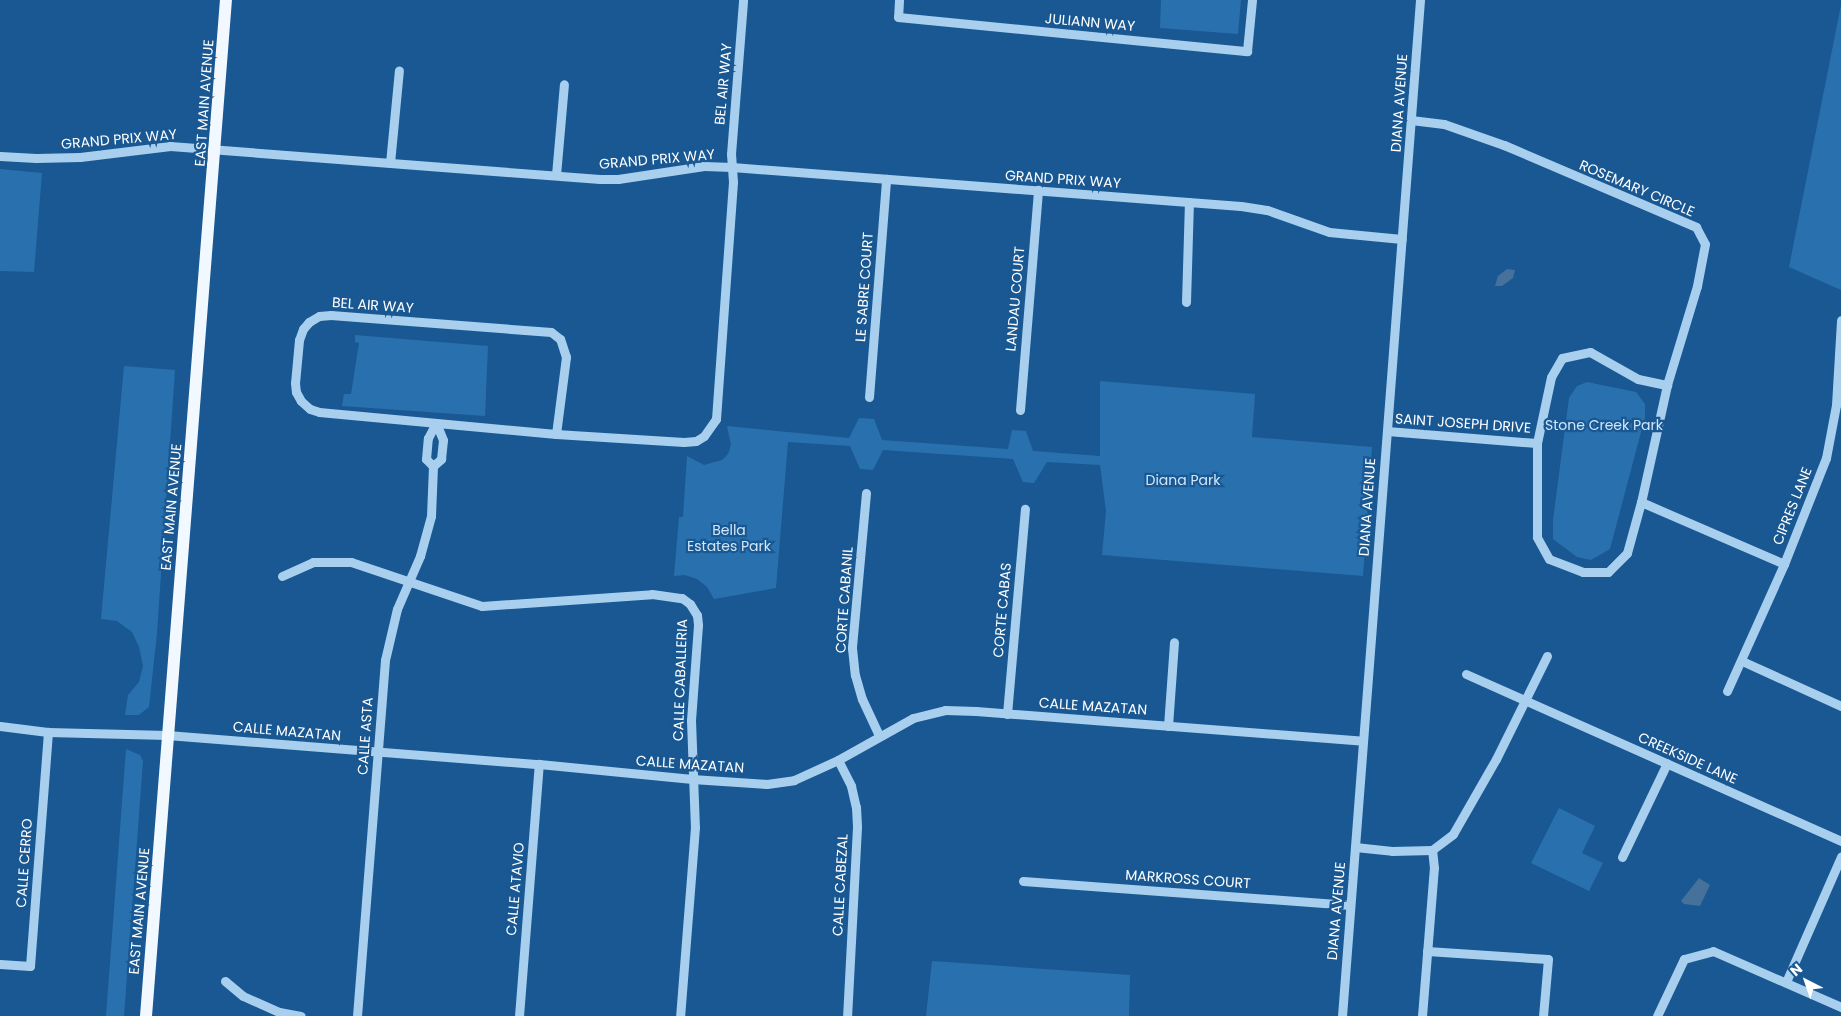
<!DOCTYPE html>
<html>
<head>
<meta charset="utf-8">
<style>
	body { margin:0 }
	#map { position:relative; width:1841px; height:1016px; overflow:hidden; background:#195892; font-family:Poppins,sans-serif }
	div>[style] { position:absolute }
	.green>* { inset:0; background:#2971ae }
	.water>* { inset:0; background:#45719b }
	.minor>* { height:9px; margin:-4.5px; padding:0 4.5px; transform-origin:4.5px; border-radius:4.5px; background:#a9cfef }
	.major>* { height:12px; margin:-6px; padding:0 6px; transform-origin:6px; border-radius:6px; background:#f2f8ff }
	span { translate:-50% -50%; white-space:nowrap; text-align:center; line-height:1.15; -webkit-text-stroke:4.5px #195892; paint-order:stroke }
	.street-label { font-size:14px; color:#fff }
	.park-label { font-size:14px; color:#d0e7fb }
	.north { position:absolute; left:1781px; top:956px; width:50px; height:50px; -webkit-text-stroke:4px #195892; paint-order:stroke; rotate:319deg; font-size:14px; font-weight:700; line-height:20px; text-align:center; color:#fff }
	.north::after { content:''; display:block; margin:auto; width:18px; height:22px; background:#fff; clip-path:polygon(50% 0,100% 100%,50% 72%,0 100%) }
</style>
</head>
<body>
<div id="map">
	<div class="green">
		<div style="clip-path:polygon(1161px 0,1241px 0,1238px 34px,1160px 28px)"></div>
		<div style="clip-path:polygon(1841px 5px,1841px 290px,1789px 267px)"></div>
		<div style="clip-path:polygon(0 169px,42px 173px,34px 272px,0 271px)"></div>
		<div style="clip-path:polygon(355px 335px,488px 346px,485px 416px,342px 406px,344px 394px,351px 394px,359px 343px,355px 342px)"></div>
		<div style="clip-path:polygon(124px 366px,175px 370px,157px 633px,149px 707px,139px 715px,125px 715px,128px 695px,139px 682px,143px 666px,139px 647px,132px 632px,117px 621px,101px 619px)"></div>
		<div style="clip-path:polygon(1100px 381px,1255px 394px,1252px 437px,1372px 447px,1363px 576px,1102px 555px,1106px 511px,1100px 465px,1047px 462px,1034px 483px,1023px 482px,1013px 459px,883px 450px,873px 470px,860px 469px,850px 446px,788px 442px,776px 588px,714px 599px,707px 587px,697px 579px,685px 575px,674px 576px,679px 517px,683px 517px,687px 456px,704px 465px,722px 460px,728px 454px,731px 445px,727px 426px,849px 438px,859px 418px,874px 419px,882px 440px,1008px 449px,1012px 430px,1026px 431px,1033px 451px,1100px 456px)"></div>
		<div style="clip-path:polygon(1587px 382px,1636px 392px,1645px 404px,1645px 417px,1610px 549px,1591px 560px,1577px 557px,1553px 539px,1553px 520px,1569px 398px,1577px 386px)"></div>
		<div style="clip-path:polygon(126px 749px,140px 755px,143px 761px,124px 1016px,106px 1016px)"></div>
		<div style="clip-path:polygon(1559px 808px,1595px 826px,1582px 853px,1603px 863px,1589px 891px,1531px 863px)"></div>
		<div style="clip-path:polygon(932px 961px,1130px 975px,1129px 1016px,926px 1016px)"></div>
	</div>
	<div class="water">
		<div style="clip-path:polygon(1507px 269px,1515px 270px,1513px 278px,1502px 286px,1495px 286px,1498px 276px)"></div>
		<div style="clip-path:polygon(1699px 878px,1710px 885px,1700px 906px,1684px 904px,1681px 901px)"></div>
	</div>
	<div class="minor">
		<div style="left:899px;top:0;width:17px;rotate:93deg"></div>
		<div style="left:898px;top:17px;width:351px;rotate:5.6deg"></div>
		<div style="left:1247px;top:51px;width:51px;rotate:-84.4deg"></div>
		<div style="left:1411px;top:120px;width:33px;rotate:7deg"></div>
		<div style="left:1444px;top:124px;width:64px;rotate:19.3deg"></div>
		<div style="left:1504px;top:145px;width:209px;rotate:23.1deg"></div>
		<div style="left:1696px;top:227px;width:19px;rotate:62deg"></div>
		<div style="left:1705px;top:244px;width:43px;rotate:100.8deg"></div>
		<div style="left:1697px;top:286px;width:103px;rotate:106.9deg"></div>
		<div style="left:1667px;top:385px;width:120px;rotate:102.5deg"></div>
		<div style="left:1641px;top:502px;width:53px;rotate:105.4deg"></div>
		<div style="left:1627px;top:553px;width:27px;rotate:135deg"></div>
		<div style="left:1608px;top:572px;width:25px;rotate:180deg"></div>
		<div style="left:1583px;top:572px;width:36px;rotate:-159deg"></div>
		<div style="left:1549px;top:559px;width:25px;rotate:-119deg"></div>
		<div style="left:1537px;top:537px;width:94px;rotate:-90deg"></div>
		<div style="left:1537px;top:443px;width:67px;rotate:-78deg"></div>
		<div style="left:1551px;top:377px;width:22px;rotate:-60deg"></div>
		<div style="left:1562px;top:358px;width:29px;rotate:-12deg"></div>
		<div style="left:1590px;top:352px;width:55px;rotate:29.4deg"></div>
		<div style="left:1638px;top:379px;width:30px;rotate:12deg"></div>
		<div style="left:0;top:156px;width:36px;rotate:3deg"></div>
		<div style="left:36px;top:158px;width:44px;rotate:-1.3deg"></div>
		<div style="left:80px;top:157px;width:91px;rotate:-7deg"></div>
		<div style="left:170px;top:146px;width:431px;rotate:4.4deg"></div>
		<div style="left:600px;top:179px;width:18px"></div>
		<div style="left:618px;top:179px;width:87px;rotate:-8.6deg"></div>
		<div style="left:704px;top:166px;width:28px;rotate:2deg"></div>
		<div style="left:732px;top:167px;width:510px;rotate:4.38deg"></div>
		<div style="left:1241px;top:206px;width:26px;rotate:9deg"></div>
		<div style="left:1267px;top:210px;width:66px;rotate:19.5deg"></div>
		<div style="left:1329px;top:232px;width:73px;rotate:5.5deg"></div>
		<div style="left:390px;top:163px;width:93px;rotate:-84.5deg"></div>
		<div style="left:556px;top:175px;width:91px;rotate:-85deg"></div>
		<div style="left:1186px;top:302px;width:100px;rotate:-88.3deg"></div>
		<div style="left:869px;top:397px;width:219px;rotate:-85.5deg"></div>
		<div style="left:1020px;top:410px;width:221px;rotate:-85.3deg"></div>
		<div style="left:1387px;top:431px;width:150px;rotate:4.6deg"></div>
		<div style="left:556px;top:434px;width:78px;rotate:-82.6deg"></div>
		<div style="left:566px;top:357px;width:19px;rotate:-108deg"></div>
		<div style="left:560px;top:339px;width:11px;rotate:-142deg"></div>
		<div style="left:551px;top:332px;width:221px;rotate:-175.6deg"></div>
		<div style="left:331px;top:315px;width:12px;rotate:175deg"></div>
		<div style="left:319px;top:316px;width:12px;rotate:149deg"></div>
		<div style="left:309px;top:322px;width:9px;rotate:131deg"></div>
		<div style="left:303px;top:329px;width:12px;rotate:110deg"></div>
		<div style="left:299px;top:340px;width:43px;rotate:95.3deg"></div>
		<div style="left:295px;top:383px;width:9px;rotate:84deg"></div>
		<div style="left:296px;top:392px;width:10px;rotate:61deg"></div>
		<div style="left:301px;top:401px;width:12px;rotate:42deg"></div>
		<div style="left:310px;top:409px;width:9px;rotate:18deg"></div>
		<div style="left:319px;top:412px;width:238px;rotate:5.3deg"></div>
		<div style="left:556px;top:434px;width:128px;rotate:3.6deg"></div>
		<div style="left:684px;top:442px;width:12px;rotate:-5deg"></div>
		<div style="left:696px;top:441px;width:9px;rotate:-32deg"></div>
		<div style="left:704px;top:436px;width:21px;rotate:-55deg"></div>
		<div style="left:716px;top:419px;width:238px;rotate:-85.9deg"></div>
		<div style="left:733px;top:182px;width:28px;rotate:-94deg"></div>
		<div style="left:731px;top:154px;width:154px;rotate:-85.5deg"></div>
		<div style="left:433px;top:466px;width:11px;rotate:-41deg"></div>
		<div style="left:441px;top:459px;width:19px;rotate:-84deg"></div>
		<div style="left:443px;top:440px;width:18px;rotate:-112deg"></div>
		<div style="left:866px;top:493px;width:156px;rotate:95.2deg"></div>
		<div style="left:852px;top:648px;width:27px;rotate:84deg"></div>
		<div style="left:855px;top:675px;width:25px;rotate:74deg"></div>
		<div style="left:862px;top:699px;width:40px;rotate:65deg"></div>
		<div style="left:1641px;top:502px;width:156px;rotate:23.4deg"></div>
		<div style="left:282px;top:576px;width:34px;rotate:-24deg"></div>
		<div style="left:313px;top:562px;width:38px"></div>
		<div style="left:351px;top:562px;width:138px;rotate:18.6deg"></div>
		<div style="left:482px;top:606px;width:170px;rotate:-4deg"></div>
		<div style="left:652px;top:594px;width:30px;rotate:8deg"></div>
		<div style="left:682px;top:598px;width:10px;rotate:37deg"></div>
		<div style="left:690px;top:604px;width:13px;rotate:58deg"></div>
		<div style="left:697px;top:615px;width:10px;rotate:84deg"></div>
		<div style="left:698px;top:625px;width:95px;rotate:94.2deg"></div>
		<div style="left:691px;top:720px;width:107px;rotate:87.9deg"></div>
		<div style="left:695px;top:827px;width:190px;rotate:94.5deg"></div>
		<div style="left:1742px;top:661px;width:109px;rotate:24.4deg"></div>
		<div style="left:1466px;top:674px;width:411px;rotate:24deg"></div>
		<div style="left:1727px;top:691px;width:139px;rotate:-65.8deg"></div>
		<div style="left:1784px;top:564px;width:114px;rotate:-68.4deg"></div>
		<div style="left:1826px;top:458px;width:54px;rotate:-79.3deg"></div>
		<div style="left:1836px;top:405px;width:85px;rotate:-86.6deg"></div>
		<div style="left:1007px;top:714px;width:206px;rotate:-85deg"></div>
		<div style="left:0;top:726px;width:48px;rotate:7.1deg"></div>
		<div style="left:48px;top:732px;width:119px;rotate:1.4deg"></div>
		<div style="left:167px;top:735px;width:373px;rotate:4.5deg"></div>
		<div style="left:539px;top:764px;width:154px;rotate:5.6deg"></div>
		<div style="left:692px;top:779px;width:75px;rotate:3.8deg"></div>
		<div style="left:767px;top:784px;width:27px;rotate:-8deg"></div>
		<div style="left:794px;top:780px;width:48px;rotate:-24.4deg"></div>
		<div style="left:838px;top:760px;width:86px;rotate:-29.2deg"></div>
		<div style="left:913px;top:718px;width:33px;rotate:-14deg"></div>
		<div style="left:945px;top:710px;width:31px;rotate:2deg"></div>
		<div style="left:976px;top:711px;width:388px;rotate:4.4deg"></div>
		<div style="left:1168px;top:726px;width:84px;rotate:-85.9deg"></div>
		<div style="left:838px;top:760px;width:29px;rotate:63deg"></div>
		<div style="left:851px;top:786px;width:22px;rotate:77deg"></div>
		<div style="left:856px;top:807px;width:20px;rotate:87deg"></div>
		<div style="left:857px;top:827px;width:189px;rotate:93deg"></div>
		<div style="left:1355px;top:847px;width:37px;rotate:6deg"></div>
		<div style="left:1392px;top:851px;width:40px;rotate:-1.4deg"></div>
		<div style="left:1432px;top:850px;width:26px;rotate:-37deg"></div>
		<div style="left:1453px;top:834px;width:86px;rotate:-60.2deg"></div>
		<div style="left:1496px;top:759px;width:115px;rotate:-63.7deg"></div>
		<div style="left:1622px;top:857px;width:104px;rotate:-64.4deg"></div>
		<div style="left:1023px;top:881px;width:328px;rotate:4.2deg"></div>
		<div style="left:1427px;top:951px;width:121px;rotate:3.8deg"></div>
		<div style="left:1548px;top:959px;width:57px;rotate:95deg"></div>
		<div style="left:0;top:964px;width:30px;rotate:4deg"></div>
		<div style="left:30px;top:966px;width:235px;rotate:-85.6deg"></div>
		<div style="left:225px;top:981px;width:23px;rotate:40deg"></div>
		<div style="left:243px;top:996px;width:39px;rotate:24deg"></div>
		<div style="left:279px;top:1012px;width:22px;rotate:10deg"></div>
		<div style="left:1786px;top:982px;width:137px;rotate:-66.3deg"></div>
		<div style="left:357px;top:1016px;width:357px;rotate:-85.5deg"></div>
		<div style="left:385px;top:660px;width:52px;rotate:-76.8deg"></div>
		<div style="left:397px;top:609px;width:58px;rotate:-66.5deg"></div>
		<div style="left:420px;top:556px;width:41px;rotate:-74.6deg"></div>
		<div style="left:431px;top:516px;width:50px;rotate:-87.7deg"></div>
		<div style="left:433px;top:466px;width:10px;rotate:-135deg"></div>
		<div style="left:426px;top:459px;width:21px;rotate:-85deg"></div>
		<div style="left:428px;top:438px;width:17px;rotate:-62deg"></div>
		<div style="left:519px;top:1016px;width:253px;rotate:-85.5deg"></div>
		<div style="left:1342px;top:1016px;width:1019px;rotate:-85.61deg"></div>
		<div style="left:1422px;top:1016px;width:148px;rotate:-85.4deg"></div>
		<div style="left:1434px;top:868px;width:18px;rotate:-96deg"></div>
		<div style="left:1657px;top:1016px;width:63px;rotate:-64.7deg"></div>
		<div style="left:1684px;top:959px;width:30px;rotate:-15deg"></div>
		<div style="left:1713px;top:951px;width:140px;rotate:23.6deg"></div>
	</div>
	<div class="major">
		<div style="left:146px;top:1016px;width:1019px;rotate:-85.5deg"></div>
	</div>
	<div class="street-label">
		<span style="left:1090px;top:22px;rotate:5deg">JULIANN WAY</span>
		<span style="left:723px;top:84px;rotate:-85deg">BEL AIR WAY</span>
		<span style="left:204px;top:103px;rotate:-86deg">EAST MAIN AVENUE</span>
		<span style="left:1399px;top:103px;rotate:-86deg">DIANA AVENUE</span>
		<span style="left:119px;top:139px;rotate:-5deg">GRAND PRIX WAY</span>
		<span style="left:657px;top:159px;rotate:-5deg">GRAND PRIX WAY</span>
		<span style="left:1063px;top:179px;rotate:4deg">GRAND PRIX WAY</span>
		<span style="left:1637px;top:188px;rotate:23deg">ROSEMARY CIRCLE</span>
		<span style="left:864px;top:287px;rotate:-86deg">LE SABRE COURT</span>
		<span style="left:1015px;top:299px;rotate:-85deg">LANDAU COURT</span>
		<span style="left:373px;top:305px;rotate:4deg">BEL AIR WAY</span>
		<span style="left:1463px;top:423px;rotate:4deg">SAINT JOSEPH DRIVE</span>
		<span style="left:1792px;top:506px;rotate:-68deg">CIPRES LANE</span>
		<span style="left:171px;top:507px;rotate:-85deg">EAST MAIN AVENUE</span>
		<span style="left:1367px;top:507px;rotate:-86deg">DIANA AVENUE</span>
		<span style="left:844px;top:600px;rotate:-86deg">CORTE CABANIL</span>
		<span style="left:1002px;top:610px;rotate:-85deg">CORTE CABAS</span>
		<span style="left:680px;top:680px;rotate:-88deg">CALLE CABALLERIA</span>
		<span style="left:1093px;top:706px;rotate:4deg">CALLE MAZATAN</span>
		<span style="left:287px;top:731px;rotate:5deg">CALLE MAZATAN</span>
		<span style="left:365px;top:736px;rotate:-86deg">CALLE ASTA</span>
		<span style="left:1688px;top:758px;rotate:24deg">CREEKSIDE LANE</span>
		<span style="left:690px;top:764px;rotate:4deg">CALLE MAZATAN</span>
		<span style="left:24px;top:863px;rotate:-86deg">CALLE CERRO</span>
		<span style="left:1188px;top:879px;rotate:4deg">MARKROSS COURT</span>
		<span style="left:840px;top:885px;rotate:-87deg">CALLE CABEZAL</span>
		<span style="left:515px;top:889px;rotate:-85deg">CALLE ATAVIO</span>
		<span style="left:139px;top:911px;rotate:-85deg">EAST MAIN AVENUE</span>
		<span style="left:1336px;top:911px;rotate:-85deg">DIANA AVENUE</span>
	</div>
	<div class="park-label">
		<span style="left:1604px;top:425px">Stone Creek Park</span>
		<span style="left:1183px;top:480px">Diana Park</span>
		<span style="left:729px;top:538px">Bella<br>Estates Park</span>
	</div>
	<div class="north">N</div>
</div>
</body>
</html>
